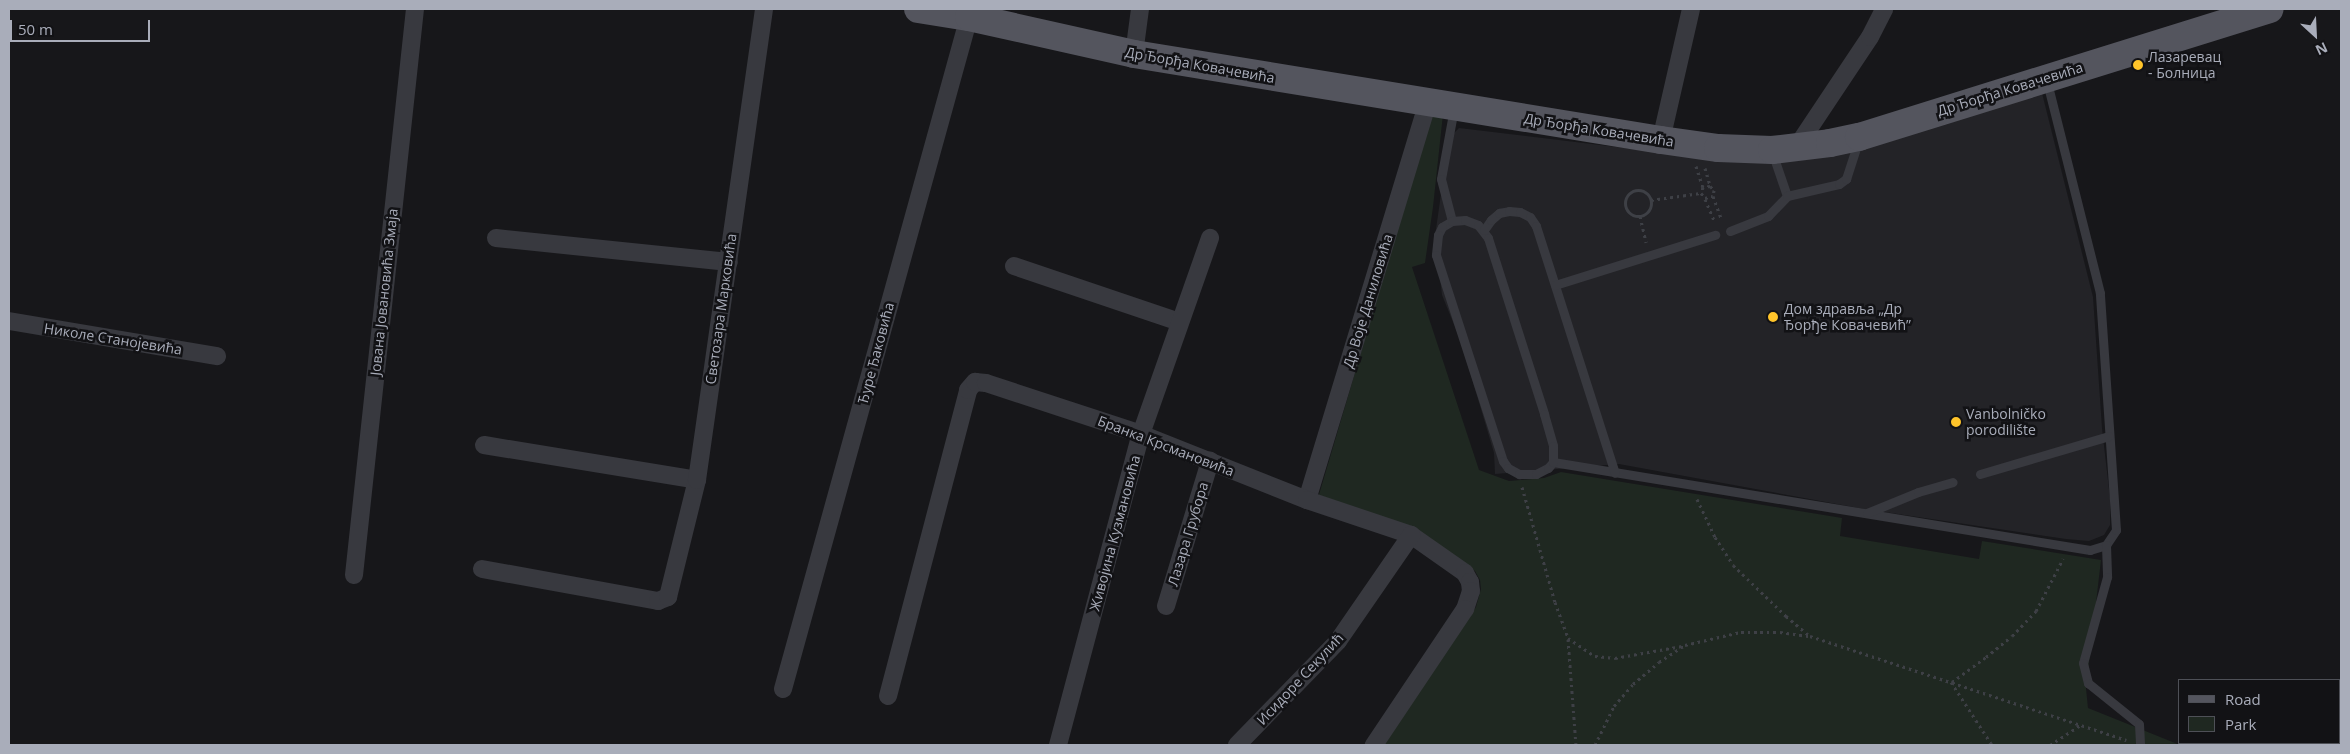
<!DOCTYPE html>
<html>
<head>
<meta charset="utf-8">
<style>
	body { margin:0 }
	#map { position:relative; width:2350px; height:754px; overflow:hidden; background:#17171a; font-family:"Open Sans",sans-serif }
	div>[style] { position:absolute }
	.built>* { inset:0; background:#232327 }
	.green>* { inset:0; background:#1f2821 }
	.path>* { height:3px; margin-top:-1.5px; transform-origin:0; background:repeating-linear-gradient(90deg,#3e4046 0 2.5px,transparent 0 6.5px) }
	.path>.ring { margin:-1.5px; padding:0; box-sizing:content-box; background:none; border:3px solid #3e4046; border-radius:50% }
	.lane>* { height:9px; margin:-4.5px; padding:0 4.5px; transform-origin:4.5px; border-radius:4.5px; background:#38393f }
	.street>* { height:18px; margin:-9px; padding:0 9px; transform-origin:9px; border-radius:9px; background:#38393f }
	.primary>* { height:28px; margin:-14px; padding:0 14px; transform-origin:14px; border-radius:14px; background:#54555e }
	.dots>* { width:14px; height:14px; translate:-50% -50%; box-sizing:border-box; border:2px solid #121215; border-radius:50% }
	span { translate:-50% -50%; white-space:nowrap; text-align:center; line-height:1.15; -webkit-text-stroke:5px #121215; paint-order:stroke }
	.poi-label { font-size:14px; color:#a9adba }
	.left { translate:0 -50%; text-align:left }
	.street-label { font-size:14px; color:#a9adba }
	.frame { position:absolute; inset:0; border:10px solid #a9adba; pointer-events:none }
	.legend { position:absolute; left:2178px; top:679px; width:162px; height:65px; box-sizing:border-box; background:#121215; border:1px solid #4e5057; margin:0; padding:6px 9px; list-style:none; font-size:15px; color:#a9adba }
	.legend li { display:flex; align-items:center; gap:10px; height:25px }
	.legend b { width:25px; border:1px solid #4e5057 }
	.north { position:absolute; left:2290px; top:10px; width:50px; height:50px; -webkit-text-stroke:4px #121215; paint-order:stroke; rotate:155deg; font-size:14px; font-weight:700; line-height:20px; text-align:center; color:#a9adba }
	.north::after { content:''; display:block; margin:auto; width:18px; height:22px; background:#a9adba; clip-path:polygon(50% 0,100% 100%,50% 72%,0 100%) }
	.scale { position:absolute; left:10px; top:20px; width:140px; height:22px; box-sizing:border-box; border:2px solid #a9adba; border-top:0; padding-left:6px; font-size:15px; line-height:18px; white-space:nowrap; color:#a9adba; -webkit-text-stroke:4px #121215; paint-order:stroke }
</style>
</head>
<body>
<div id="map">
	<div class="built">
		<div style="clip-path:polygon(2042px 93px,2093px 297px,2102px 428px,2110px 498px,2110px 525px,2104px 535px,2089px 541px,2066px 539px,1864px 509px,1619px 464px,1495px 474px,1494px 453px,1478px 399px,1459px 337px,1442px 295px,1435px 236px,1449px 138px,1459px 128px,1682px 155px)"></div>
	</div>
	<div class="green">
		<div style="clip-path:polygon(1432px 112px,1443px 114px,1433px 207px,1425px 263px,1412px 267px,1479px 470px,1509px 481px,1544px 478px,1561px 472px,1842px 518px,1840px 536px,1979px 559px,1982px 541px,2101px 560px,2086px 688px,2088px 708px,2180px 745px,1383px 745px,1476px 607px,1481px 589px,1480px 580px,1475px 571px,1421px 533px,1318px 498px)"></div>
	</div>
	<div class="path">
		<div style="left:1696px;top:166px;width:22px;rotate:72deg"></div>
		<div style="left:1705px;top:168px;width:19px;rotate:74deg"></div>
		<div style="left:1710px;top:186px;width:6px;rotate:45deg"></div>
		<div style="left:1714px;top:190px;width:6px;rotate:99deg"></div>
		<div style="left:1713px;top:196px;width:23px;rotate:70deg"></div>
		<div style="left:1710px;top:186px;width:7px;rotate:172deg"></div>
		<div style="left:1703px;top:187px;width:6px;rotate:108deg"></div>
		<div style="left:1701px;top:193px;width:6px;rotate:51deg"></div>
		<div style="left:1705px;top:198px;width:8px;rotate:-14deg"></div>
		<div class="ring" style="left:1625px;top:190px;width:23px;height:23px"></div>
		<div style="left:1705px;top:199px;width:23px;rotate:67deg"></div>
		<div style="left:1651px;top:200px;width:50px;rotate:-8deg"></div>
		<div style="left:1640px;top:216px;width:27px;rotate:77deg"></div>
		<div style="left:1522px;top:487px;width:120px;rotate:74deg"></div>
		<div style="left:1555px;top:602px;width:38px;rotate:70deg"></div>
		<div style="left:1568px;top:638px;width:32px;rotate:34deg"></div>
		<div style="left:1595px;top:656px;width:20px;rotate:6deg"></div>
		<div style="left:1615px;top:658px;width:68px;rotate:-10.2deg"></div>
		<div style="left:1697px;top:499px;width:42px;rotate:64.7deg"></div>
		<div style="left:1715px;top:537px;width:33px;rotate:57deg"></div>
		<div style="left:1733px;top:565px;width:74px;rotate:43.9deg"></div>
		<div style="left:1786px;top:616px;width:30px;rotate:40deg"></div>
		<div style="left:1568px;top:639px;width:106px;rotate:85.7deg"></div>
		<div style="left:1951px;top:682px;width:75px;rotate:56.9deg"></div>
		<div style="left:1952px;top:682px;width:42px;rotate:-36.3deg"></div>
		<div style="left:1986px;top:657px;width:33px;rotate:-39deg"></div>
		<div style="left:2012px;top:636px;width:35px;rotate:-46deg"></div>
		<div style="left:2036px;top:611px;width:59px;rotate:-62.6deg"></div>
		<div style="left:1595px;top:745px;width:43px;rotate:-64deg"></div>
		<div style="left:1614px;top:706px;width:29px;rotate:-49deg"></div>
		<div style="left:1633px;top:684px;width:34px;rotate:-40deg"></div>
		<div style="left:1659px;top:662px;width:31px;rotate:-33deg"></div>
		<div style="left:1685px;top:645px;width:57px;rotate:-13.1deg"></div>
		<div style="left:1741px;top:632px;width:39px"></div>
		<div style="left:1780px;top:632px;width:30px;rotate:8deg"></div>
		<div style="left:1810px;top:636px;width:333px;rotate:18.2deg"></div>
		<div style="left:2050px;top:745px;width:37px;rotate:-33deg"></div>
	</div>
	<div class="lane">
		<div style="left:1454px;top:108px;width:72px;rotate:100.4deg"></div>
		<div style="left:1441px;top:179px;width:43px;rotate:75.3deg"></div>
		<div style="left:1452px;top:221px;width:12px;rotate:149deg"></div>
		<div style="left:1442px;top:227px;width:9px;rotate:117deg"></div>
		<div style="left:1438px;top:235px;width:20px;rotate:96deg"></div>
		<div style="left:1436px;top:255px;width:217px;rotate:72deg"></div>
		<div style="left:1503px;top:461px;width:9px;rotate:54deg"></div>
		<div style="left:1508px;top:468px;width:13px;rotate:29deg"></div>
		<div style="left:1519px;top:474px;width:17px"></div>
		<div style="left:1536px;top:474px;width:13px;rotate:-27deg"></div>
		<div style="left:1548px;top:468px;width:8px;rotate:-50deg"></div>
		<div style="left:1553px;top:462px;width:544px;rotate:9.31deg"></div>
		<div style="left:2090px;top:550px;width:17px;rotate:-17deg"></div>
		<div style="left:2106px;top:545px;width:18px;rotate:-56deg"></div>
		<div style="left:2116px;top:530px;width:238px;rotate:-93.9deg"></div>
		<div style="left:2100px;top:293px;width:218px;rotate:-104.1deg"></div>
		<div style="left:1772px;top:152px;width:46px;rotate:71.2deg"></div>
		<div style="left:1452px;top:221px;width:13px;rotate:-4deg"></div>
		<div style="left:1465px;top:220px;width:14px;rotate:21deg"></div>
		<div style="left:1478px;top:225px;width:16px;rotate:52deg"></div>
		<div style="left:1488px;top:238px;width:185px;rotate:72.3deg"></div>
		<div style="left:1544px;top:414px;width:33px;rotate:74deg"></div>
		<div style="left:1553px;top:446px;width:16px;rotate:90deg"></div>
		<div style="left:1484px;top:230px;width:12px;rotate:-55deg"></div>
		<div style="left:1491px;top:220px;width:11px;rotate:-41deg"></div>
		<div style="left:1499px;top:213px;width:10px;rotate:-11deg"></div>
		<div style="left:1509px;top:211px;width:11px;rotate:5deg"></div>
		<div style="left:1520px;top:212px;width:11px;rotate:27deg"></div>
		<div style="left:1530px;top:217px;width:11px;rotate:56deg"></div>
		<div style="left:1536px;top:226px;width:259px;rotate:72.3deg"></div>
		<div style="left:1730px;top:231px;width:41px;rotate:-21.5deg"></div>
		<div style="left:1768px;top:216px;width:28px;rotate:-46deg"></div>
		<div style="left:1787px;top:196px;width:53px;rotate:-13deg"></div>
		<div style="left:1839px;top:184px;width:9px;rotate:-36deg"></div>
		<div style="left:1846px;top:179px;width:39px;rotate:-72deg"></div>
		<div style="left:1555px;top:285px;width:168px;rotate:-17.4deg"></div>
		<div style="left:1980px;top:474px;width:134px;rotate:-16.4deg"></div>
		<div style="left:1867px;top:513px;width:55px;rotate:-22.4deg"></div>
		<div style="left:1918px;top:492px;width:36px;rotate:-16deg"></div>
		<div style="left:2106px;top:545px;width:32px;rotate:88deg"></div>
		<div style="left:2107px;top:577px;width:89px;rotate:105.6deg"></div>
		<div style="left:2083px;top:663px;width:21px;rotate:76deg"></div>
		<div style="left:2088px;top:683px;width:65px;rotate:38.8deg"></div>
		<div style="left:2139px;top:724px;width:21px;rotate:87deg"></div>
	</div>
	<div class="street">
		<div style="left:1134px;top:54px;width:45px;rotate:-82.4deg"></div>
		<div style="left:1661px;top:140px;width:134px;rotate:-77.1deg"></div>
		<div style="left:1796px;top:148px;width:133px;rotate:-56.3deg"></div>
		<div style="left:1870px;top:37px;width:31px;rotate:-63deg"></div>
		<div style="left:496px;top:238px;width:234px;rotate:5.9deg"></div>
		<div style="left:1014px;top:266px;width:174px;rotate:18.7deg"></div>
		<div style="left:9px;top:321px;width:211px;rotate:9.6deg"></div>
		<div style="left:484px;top:445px;width:216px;rotate:9.3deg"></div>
		<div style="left:1307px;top:500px;width:416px;rotate:-73.1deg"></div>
		<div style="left:482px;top:569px;width:179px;rotate:10.3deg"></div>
		<div style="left:658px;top:601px;width:11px;rotate:-22deg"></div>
		<div style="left:668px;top:597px;width:121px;rotate:-76.1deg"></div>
		<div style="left:697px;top:480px;width:476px;rotate:-81.9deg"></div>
		<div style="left:354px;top:575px;width:569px;rotate:-83.85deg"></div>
		<div style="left:1166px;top:606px;width:152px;rotate:-73.1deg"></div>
		<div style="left:783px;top:689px;width:697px;rotate:-74.53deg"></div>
		<div style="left:888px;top:696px;width:316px;rotate:-75.3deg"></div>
		<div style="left:968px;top:390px;width:11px;rotate:-49deg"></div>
		<div style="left:975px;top:382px;width:11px;rotate:5deg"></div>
		<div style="left:986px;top:383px;width:163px;rotate:18.2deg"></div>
		<div style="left:1141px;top:434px;width:179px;rotate:21.7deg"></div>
		<div style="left:1307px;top:500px;width:110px;rotate:18.6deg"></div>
		<div style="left:1411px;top:535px;width:66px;rotate:35.1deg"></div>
		<div style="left:1465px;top:573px;width:10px;rotate:61deg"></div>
		<div style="left:1470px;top:582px;width:9px;rotate:84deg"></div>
		<div style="left:1471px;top:591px;width:19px;rotate:108deg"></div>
		<div style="left:1465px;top:609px;width:164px;rotate:123.8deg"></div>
		<div style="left:1058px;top:745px;width:322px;rotate:-75.1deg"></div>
		<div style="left:1141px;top:434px;width:208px;rotate:-70.6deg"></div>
		<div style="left:1237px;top:745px;width:145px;rotate:-45.8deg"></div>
		<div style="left:1338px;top:641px;width:129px;rotate:-55.4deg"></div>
	</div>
	<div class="primary">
		<div style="left:918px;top:9px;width:52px;rotate:8.9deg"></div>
		<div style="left:969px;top:17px;width:169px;rotate:12.6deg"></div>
		<div style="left:1134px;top:54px;width:534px;rotate:9.27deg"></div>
		<div style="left:1661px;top:140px;width:58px;rotate:8deg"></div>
		<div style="left:1718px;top:148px;width:54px;rotate:2.1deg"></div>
		<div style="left:1772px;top:150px;width:58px;rotate:-6.9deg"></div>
		<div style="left:1830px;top:143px;width:30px;rotate:-12deg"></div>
		<div style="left:1859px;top:137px;width:430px;rotate:-17.3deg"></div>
	</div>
	<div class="dots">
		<div style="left:2138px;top:65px;background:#ffc42a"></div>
		<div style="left:1773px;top:317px;background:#ffc42a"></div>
		<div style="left:1956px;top:422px;background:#ffc42a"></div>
	</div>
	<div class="poi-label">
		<span class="left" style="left:2148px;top:65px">Лазаревац<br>- Болница</span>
		<span class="left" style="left:1784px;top:317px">Дом здравља „Др<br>Ђорђе Ковачевић”</span>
		<span class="left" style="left:1966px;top:422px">Vanbolničko<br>porodilište</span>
	</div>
	<div class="street-label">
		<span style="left:1200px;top:65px;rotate:10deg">Др Ђорђа Ковачевића</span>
		<span style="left:2010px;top:89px;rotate:-17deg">Др Ђорђа Ковачевића</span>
		<span style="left:1599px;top:130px;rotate:9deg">Др Ђорђа Ковачевића</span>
		<span style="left:384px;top:292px;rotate:-84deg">Јована Јовановића Змаја</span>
		<span style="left:1368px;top:301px;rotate:-73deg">Др Воје Даниловића</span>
		<span style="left:721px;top:309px;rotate:-82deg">Светозара Марковића</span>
		<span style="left:113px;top:339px;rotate:9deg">Николе Станојевића</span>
		<span style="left:876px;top:353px;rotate:-75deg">Ђуре Ђаковића</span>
		<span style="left:1166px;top:446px;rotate:21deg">Бранка Крсмановића</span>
		<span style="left:1115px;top:533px;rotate:-75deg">Живојина Кузмановића</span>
		<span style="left:1188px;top:534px;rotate:-73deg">Лазара Грубора</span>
		<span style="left:1300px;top:679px;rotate:-47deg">Исидоре Секулић</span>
	</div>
	<div class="frame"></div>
	<ul class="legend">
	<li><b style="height:6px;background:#54555e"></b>Road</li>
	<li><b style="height:14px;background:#1f2821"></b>Park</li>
	</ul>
	<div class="north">N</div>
	<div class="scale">50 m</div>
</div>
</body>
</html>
